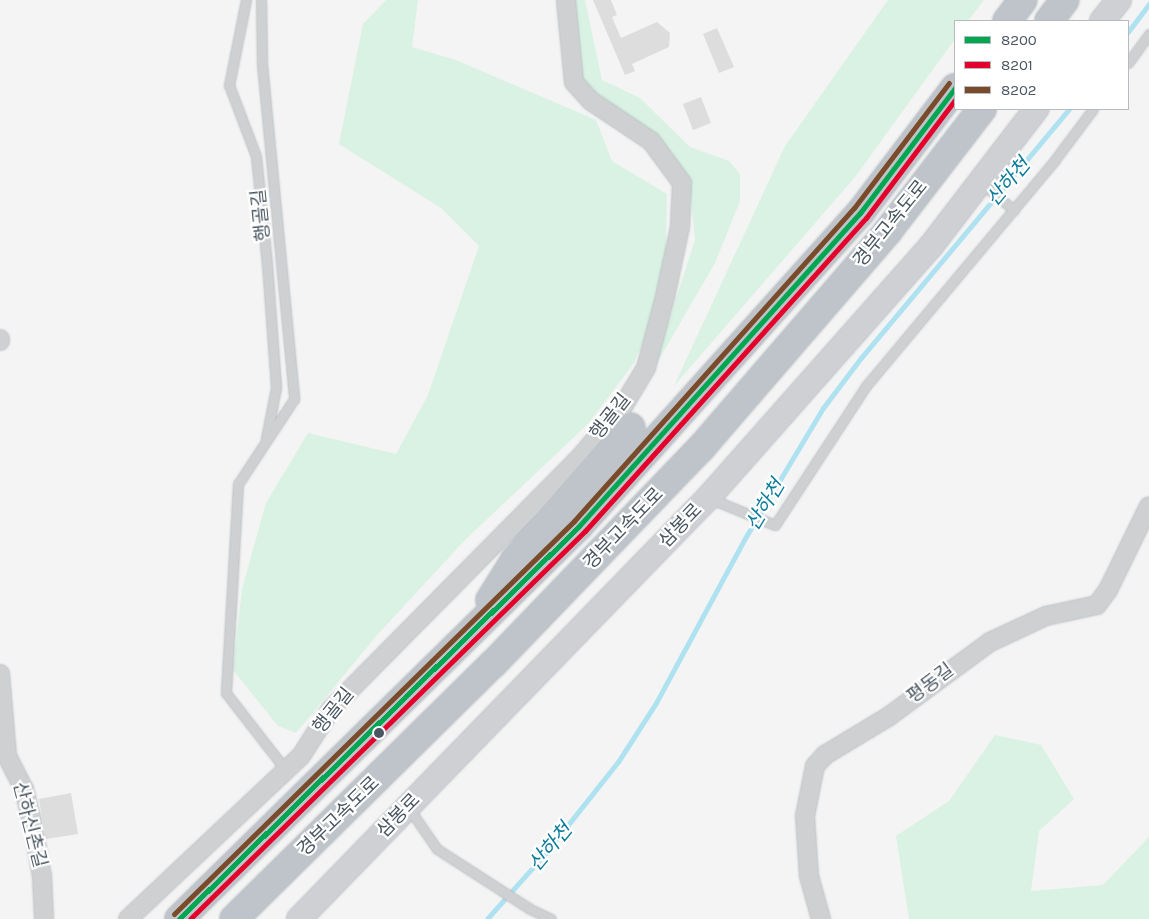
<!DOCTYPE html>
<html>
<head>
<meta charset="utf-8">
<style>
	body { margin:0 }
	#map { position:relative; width:1149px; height:919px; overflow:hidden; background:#f4f4f4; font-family:Karla,"Noto Sans KR",sans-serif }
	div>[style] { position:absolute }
	.green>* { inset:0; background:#d9f2e3 }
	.stream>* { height:4.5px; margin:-2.25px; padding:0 2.25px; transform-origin:2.25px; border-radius:2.25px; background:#aee2f0 }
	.building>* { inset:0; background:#ddddde }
	.roads { filter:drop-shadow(0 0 1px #b9bec3) drop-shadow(0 0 1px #b9bec3) }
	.service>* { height:9px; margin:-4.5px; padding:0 4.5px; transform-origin:4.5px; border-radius:4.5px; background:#ced0d2 }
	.minor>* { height:18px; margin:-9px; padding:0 9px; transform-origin:9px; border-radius:9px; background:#ced0d2 }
	.secondary>* { height:24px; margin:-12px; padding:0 12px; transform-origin:12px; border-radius:12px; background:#ced0d4 }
	.motorway>* { height:28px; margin:-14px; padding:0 14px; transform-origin:14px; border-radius:14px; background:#bec4c9 }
	.bus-1>* { height:5px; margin:-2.5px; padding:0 2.5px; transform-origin:2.5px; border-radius:2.5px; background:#00a651 }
	.bus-2>* { height:5px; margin:-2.5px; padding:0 2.5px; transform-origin:2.5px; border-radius:2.5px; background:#e4002b }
	.bus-3>* { height:5px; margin:-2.5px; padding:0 2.5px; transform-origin:2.5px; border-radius:2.5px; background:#7a4b2a }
	.dots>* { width:14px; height:14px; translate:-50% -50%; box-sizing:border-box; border:2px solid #fff; border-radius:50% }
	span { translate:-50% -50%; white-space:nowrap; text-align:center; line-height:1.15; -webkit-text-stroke:4.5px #fff; paint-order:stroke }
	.street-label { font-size:19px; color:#4a5661 }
	.water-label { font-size:20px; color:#0c7c9b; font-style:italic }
	.legend { position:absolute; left:954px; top:20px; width:175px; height:90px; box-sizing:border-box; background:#fff; border:1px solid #b7bbc0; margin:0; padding:6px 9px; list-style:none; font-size:15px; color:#4a5661 }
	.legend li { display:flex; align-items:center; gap:10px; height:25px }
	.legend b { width:25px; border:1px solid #b7bbc0 }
</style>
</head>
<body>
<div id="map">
	<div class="green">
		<div style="clip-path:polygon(386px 0,418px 0,412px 47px,456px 60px,596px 120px,612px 161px,667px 194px,665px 292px,634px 363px,588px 424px,466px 539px,378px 634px,296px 733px,278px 726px,233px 670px,242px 589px,266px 503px,308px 433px,396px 454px,428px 395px,479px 246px,441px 208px,339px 144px,363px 24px)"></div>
		<div style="clip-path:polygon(565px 0,585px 0,602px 80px,640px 98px,690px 147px,729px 161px,740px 174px,740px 201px,715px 263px,653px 370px,695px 240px,689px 180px,596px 98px,574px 66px)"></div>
		<div style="clip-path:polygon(888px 0,984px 0,968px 21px,955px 21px,955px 39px,855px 177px,674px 386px,785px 146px)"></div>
		<div style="clip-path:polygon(995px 735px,1041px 745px,1074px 799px,1039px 831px,1031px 891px,1103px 885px,1149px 837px,1149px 919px,909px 919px,896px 836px,949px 801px)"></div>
	</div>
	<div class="stream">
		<div style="left:1128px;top:32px;width:35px;rotate:-53deg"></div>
		<div style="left:487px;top:919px;width:87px;rotate:-48.3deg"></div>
		<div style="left:545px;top:854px;width:117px;rotate:-51.6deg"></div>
		<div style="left:618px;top:762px;width:70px;rotate:-57.2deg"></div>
		<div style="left:656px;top:703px;width:191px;rotate:-61.6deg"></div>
		<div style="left:747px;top:535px;width:148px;rotate:-59.1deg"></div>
		<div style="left:823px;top:408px;width:63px;rotate:-52.8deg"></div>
		<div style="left:861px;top:358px;width:324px;rotate:-50.1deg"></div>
	</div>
	<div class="building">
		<div style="clip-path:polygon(593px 0,611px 0,617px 15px,612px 17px,621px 38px,657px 22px,670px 33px,669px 47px,632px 64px,635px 71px,625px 75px)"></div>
		<div style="clip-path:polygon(717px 28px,734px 67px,719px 73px,703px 34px)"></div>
		<div style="clip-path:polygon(701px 97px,711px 123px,693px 130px,683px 104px)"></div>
		<div style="clip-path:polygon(71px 793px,78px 834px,46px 839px,39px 799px)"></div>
	</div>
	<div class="roads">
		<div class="service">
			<div style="left:246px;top:0;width:87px;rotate:101.3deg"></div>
			<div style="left:229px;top:85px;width:76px;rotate:69.2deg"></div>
			<div style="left:256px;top:156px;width:109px;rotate:84.2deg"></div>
			<div style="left:267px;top:264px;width:124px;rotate:85.8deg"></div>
			<div style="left:276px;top:388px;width:51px;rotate:101.3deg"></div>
			<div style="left:261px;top:0;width:64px;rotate:89.1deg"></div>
			<div style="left:262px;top:64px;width:337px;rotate:84.5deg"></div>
			<div style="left:294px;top:399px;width:102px;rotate:123.4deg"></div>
			<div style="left:238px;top:484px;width:209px;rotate:93.3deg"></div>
			<div style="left:226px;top:693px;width:96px;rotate:52.2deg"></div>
			<div style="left:1128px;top:63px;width:36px;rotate:-54deg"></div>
			<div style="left:980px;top:182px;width:44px;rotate:39.5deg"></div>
			<div style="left:711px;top:499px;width:69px;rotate:22.1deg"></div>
			<div style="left:775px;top:525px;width:166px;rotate:-56.8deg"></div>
			<div style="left:866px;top:386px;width:293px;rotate:-50.1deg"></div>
			<div style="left:1054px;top:161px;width:65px;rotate:-53.1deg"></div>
			<div style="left:408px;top:807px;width:51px;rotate:55.4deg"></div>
			<div style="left:437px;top:849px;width:111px;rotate:32.8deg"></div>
			<div style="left:530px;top:909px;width:23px;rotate:25deg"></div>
		</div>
		<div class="minor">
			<div style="left:0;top:339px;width:2px;rotate:90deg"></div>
			<div style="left:0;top:674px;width:82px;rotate:85.1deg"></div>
			<div style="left:7px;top:756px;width:37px;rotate:63deg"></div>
			<div style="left:24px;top:789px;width:34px;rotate:76deg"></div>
			<div style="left:32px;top:822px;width:55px;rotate:79.5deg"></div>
			<div style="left:42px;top:876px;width:43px;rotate:87.3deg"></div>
			<div style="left:128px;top:919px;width:238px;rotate:-43.3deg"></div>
			<div style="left:301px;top:756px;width:56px;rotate:-57.4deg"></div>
			<div style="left:331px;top:709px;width:356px;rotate:-45.3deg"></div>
			<div style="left:581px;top:456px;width:63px;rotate:-49.5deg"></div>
			<div style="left:622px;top:408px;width:47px;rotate:-59deg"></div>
			<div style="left:646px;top:368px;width:73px;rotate:-75deg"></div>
			<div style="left:665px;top:297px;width:72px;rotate:-77.9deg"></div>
			<div style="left:680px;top:227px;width:44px;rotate:-87.4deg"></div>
			<div style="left:682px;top:183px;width:52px;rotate:-126.4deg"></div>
			<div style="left:651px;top:141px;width:72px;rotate:-146.3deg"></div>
			<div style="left:591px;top:101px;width:25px;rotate:-132deg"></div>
			<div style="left:574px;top:82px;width:82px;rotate:-95.6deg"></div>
			<div style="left:821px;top:919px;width:45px;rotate:-105.6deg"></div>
			<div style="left:809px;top:876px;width:60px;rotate:-93.8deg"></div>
			<div style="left:805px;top:816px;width:51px;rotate:-78.7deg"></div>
			<div style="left:815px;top:766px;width:15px;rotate:-48deg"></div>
			<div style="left:825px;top:755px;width:74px;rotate:-31.1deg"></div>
			<div style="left:888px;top:717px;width:127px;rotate:-36.3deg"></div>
			<div style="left:990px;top:642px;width:62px;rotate:-24.9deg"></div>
			<div style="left:1046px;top:616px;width:52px;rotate:-12.2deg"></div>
			<div style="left:1097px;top:605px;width:19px;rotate:-54deg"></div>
			<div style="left:1108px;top:590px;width:93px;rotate:-64deg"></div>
		</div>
		<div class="secondary">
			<div style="left:1102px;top:21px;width:27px;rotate:-51deg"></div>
			<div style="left:299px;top:919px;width:587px;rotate:-45.83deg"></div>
			<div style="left:708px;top:498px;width:337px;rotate:-48.5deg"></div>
			<div style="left:931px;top:246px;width:173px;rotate:-52.5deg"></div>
		</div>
		<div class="motorway">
			<div style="left:1007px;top:21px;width:26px;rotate:-53deg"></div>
			<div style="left:1049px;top:21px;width:26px;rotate:-53deg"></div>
			<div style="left:490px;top:600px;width:47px;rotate:-58deg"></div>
			<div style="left:515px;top:560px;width:176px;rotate:-48.9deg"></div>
			<div style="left:179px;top:919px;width:561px;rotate:-44.49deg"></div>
			<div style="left:579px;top:526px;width:421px;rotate:-48.1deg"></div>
			<div style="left:860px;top:213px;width:157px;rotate:-52.8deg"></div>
			<div style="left:234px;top:919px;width:363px;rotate:-44.6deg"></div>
			<div style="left:493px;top:664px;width:300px;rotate:-46.1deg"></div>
			<div style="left:701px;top:448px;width:286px;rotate:-49.2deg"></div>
			<div style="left:888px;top:231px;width:154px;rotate:-52.4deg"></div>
		</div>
	</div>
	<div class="bus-1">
		<div style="left:179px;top:919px;width:561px;rotate:-44.49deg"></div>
		<div style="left:579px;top:526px;width:421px;rotate:-48.1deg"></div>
		<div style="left:860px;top:213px;width:157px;rotate:-52.8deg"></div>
	</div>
	<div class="bus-2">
		<div style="left:190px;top:919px;width:554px;rotate:-44.49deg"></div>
		<div style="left:585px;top:531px;width:421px;rotate:-48.1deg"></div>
		<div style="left:866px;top:218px;width:148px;rotate:-53deg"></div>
	</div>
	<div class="bus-3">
		<div style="left:174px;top:914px;width:561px;rotate:-44.49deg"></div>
		<div style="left:574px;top:521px;width:420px;rotate:-48.2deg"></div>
		<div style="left:854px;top:208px;width:157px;rotate:-52.8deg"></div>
	</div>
	<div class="dots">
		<div style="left:379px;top:733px;background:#4a5661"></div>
	</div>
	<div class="street-label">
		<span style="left:262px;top:215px;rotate:-96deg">행골길</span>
		<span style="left:891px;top:224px;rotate:-51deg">경부고속도로</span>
		<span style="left:611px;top:417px;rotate:-52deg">행골길</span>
		<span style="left:681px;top:526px;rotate:-46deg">삼봉로</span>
		<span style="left:624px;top:529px;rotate:-46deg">경부고속도로</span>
		<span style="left:931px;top:684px;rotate:-37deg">평동길</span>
		<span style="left:334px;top:711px;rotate:-51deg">행골길</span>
		<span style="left:399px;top:816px;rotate:-46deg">삼봉로</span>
		<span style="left:339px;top:817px;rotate:-44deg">경부고속도로</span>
		<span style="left:29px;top:825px;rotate:76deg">산하신촌길</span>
	</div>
	<div class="water-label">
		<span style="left:1008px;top:182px;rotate:-50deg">산하천</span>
		<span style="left:765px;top:505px;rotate:-59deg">산하천</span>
		<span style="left:550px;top:847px;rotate:-50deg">산하천</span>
	</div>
	<ul class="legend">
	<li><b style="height:6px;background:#00a651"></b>8200</li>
	<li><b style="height:6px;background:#e4002b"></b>8201</li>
	<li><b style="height:6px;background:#7a4b2a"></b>8202</li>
	</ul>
</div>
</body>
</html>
